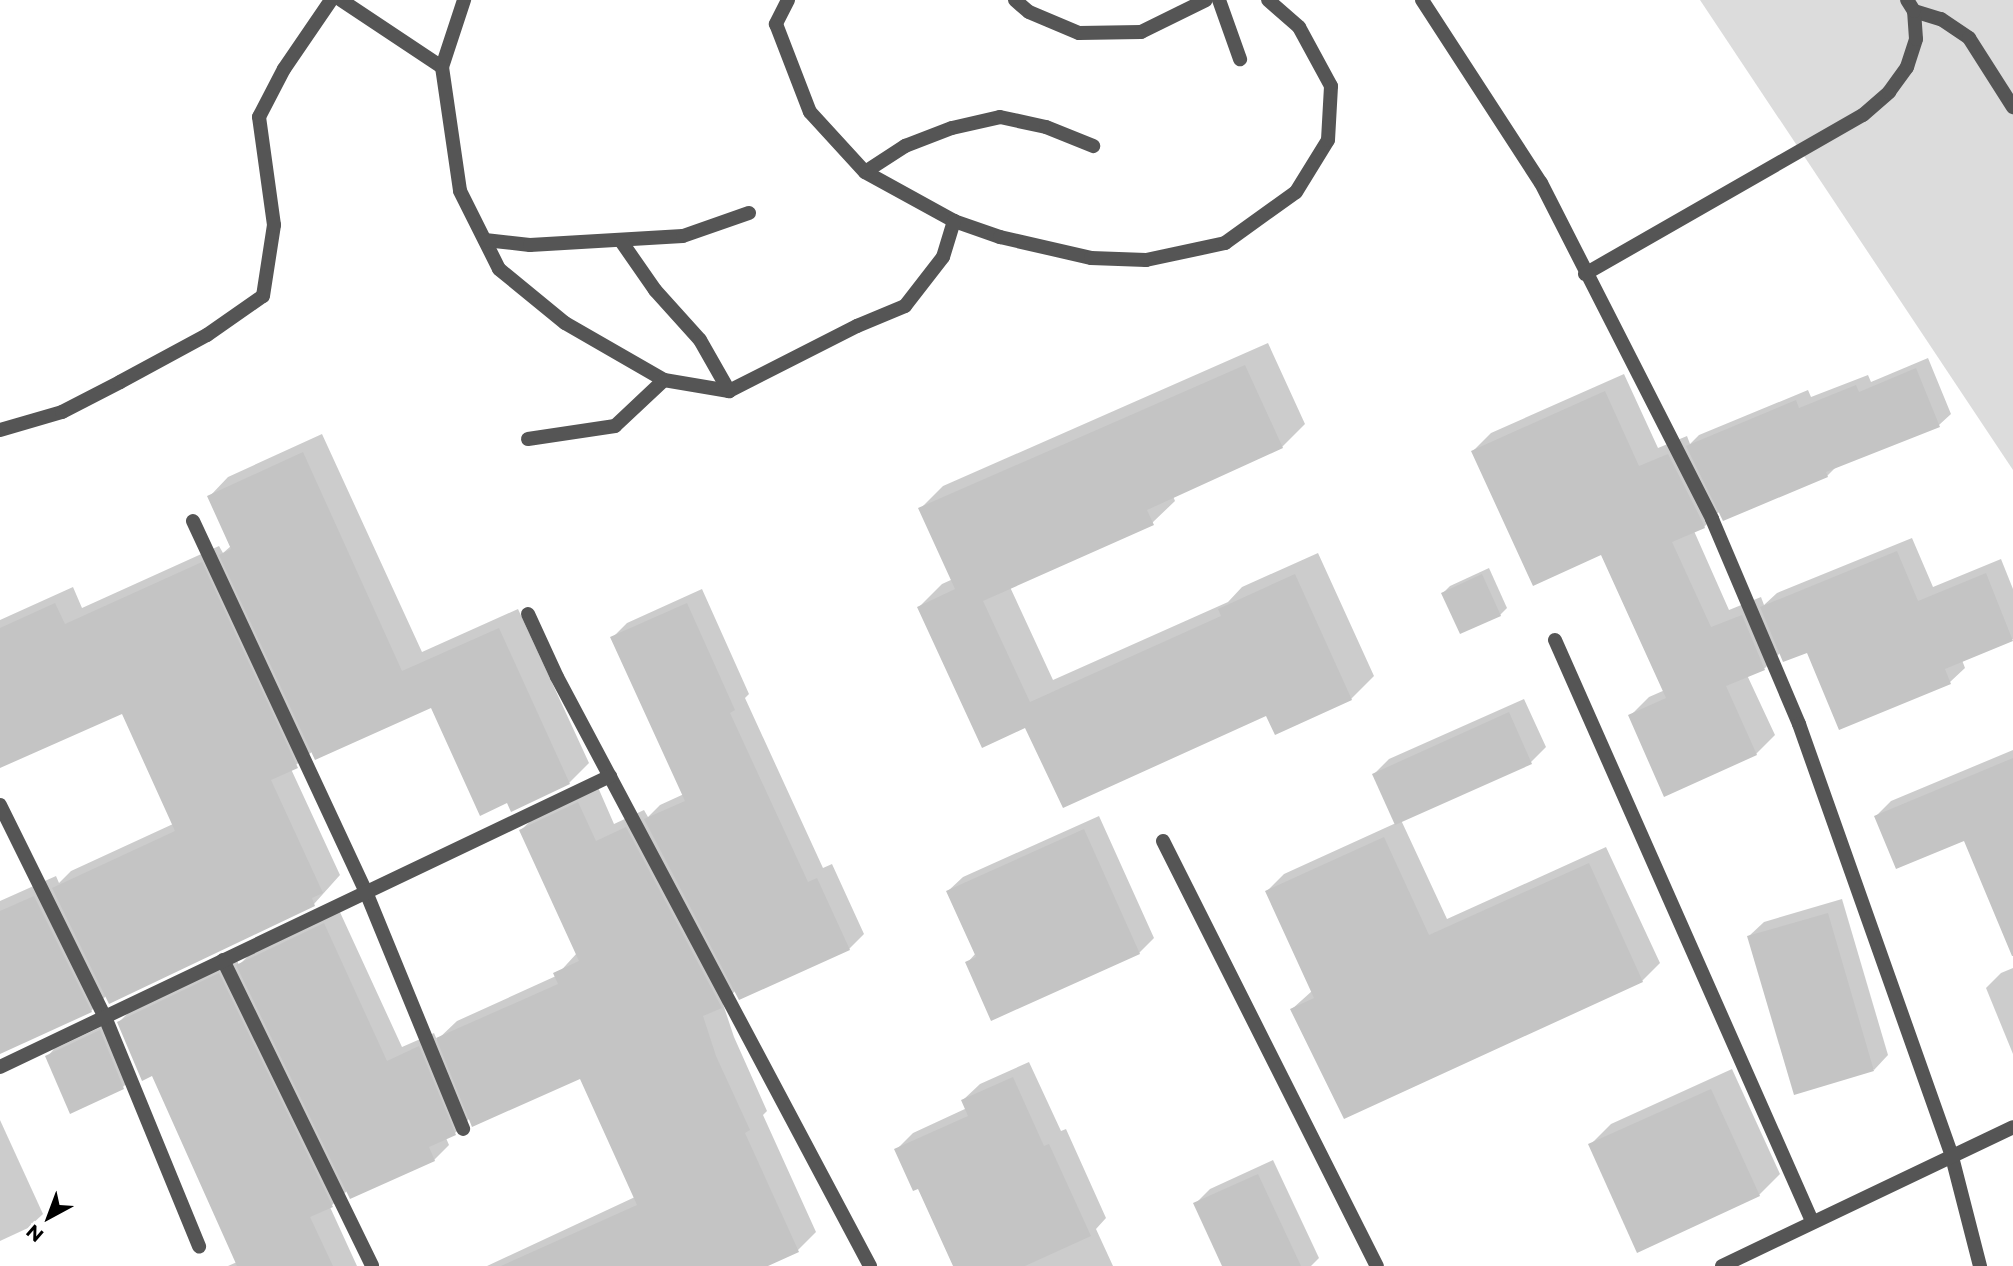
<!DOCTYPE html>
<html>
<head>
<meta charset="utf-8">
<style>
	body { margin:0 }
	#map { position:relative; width:2013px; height:1266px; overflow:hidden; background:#fff; font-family:Montserrat,sans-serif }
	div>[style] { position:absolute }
	.green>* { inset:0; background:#dcdcdc }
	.shadow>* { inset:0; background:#0003 }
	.building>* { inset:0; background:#c4c4c4 }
	.street>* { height:14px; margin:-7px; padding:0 7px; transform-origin:7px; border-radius:7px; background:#555 }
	span { translate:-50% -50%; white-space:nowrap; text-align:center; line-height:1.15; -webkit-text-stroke:5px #fff; paint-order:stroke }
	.north { position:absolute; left:14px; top:1182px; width:70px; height:70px; -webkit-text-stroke:5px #fff; paint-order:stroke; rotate:221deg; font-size:19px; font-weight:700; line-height:28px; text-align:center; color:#000 }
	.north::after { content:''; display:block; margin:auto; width:24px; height:32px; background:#000; clip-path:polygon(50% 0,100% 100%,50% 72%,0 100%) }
</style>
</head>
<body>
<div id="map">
	<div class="green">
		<div style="clip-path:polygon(1700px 0,2013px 0,2013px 470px)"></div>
	</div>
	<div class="shadow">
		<div style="clip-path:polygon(1268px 343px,1305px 424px,1282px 447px,1173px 496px,1175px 501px,1152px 523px,1010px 587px,1053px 680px,1228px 602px,1242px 587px,1318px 553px,1374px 676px,1351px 699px,1267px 714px,1026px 726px,919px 607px,942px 584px,953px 579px,920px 509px,943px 486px)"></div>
		<div style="clip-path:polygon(1928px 358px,1951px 414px,1939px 425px,1836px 467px,1827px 476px,1720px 511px,1704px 527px,1694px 531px,1729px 610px,1761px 597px,1764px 605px,1777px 593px,1912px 538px,1933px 587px,2001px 559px,2013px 589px,2013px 639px,1962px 660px,1965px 668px,1950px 682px,1808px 650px,1781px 652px,1765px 668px,1747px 675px,1775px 735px,1756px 754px,1630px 716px,1649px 697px,1665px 690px,1602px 553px,1473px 451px,1491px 433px,1624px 374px,1658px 448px,1687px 436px,1690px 444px,1699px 435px,1808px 390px,1811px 397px,1868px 375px,1871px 382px)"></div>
		<div style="clip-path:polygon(322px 434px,422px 652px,518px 609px,589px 763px,569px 783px,508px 801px,432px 705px,313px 751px,291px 769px,340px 875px,314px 904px,110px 1002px,107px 995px,91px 1011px,0 1052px,0 901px,56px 876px,59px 883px,71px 871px,173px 824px,123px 711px,0 766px,0 620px,73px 587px,82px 608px,219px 546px,223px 553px,231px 546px,209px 497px,228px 477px)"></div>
		<div style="clip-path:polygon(1489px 568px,1507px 608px,1500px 615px,1443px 593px,1450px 586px)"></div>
		<div style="clip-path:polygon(702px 589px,749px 694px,745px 698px,823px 868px,832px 864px,864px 934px,849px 949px,736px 990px,723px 1004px,734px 1037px,767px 1111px,763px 1115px,816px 1232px,798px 1250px,763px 1266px,487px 1266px,635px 1197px,581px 1076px,470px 1118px,455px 1133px,446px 1138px,449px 1145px,434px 1160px,348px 1190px,330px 1207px,357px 1266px,228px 1266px,237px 1262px,153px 1073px,119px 1022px,136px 1005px,236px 958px,239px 965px,253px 951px,339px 910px,402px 1047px,434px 1033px,437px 1040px,457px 1021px,556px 976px,577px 953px,521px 830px,540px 812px,597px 785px,614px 824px,644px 810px,648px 817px,660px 805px,684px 794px,612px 638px,627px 623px)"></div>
		<div style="clip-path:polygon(1524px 699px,1546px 747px,1531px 762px,1401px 820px,1447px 919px,1606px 847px,1660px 963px,1642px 981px,1345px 1117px,1292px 1009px,1312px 991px,1267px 891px,1284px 874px,1396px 823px,1374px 774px,1389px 759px)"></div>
		<div style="clip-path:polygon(2013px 750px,2013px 955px,1965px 839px,1876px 816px,1891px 801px)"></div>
		<div style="clip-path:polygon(1099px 816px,1154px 938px,1139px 953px,967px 963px,976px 953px,948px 891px,963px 877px)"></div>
		<div style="clip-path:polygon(1842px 899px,1888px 1055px,1874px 1070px,1749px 936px,1764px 922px)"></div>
		<div style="clip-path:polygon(2013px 968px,2013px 1054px,1986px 988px,2001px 973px)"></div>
		<div style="clip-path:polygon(107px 1024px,130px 1080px,123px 1087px,47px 1057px,54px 1049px)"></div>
		<div style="clip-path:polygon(1029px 1062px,1061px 1131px,1066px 1129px,1106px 1218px,1096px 1229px,1113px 1266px,955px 1266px,918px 1187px,896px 1150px,913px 1133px,967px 1108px,963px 1100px,980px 1084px)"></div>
		<div style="clip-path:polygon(1732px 1069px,1780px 1174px,1759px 1195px,1590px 1145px,1611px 1124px)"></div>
		<div style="clip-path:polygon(0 1120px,43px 1214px,28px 1228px,0 1241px)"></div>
		<div style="clip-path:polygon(1273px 1160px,1319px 1258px,1311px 1266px,1224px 1266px,1195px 1204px,1210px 1189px)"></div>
	</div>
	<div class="building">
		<div style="clip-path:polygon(1245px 365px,1283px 448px,1147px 510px,1154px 525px,983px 601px,1030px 702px,1221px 616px,1218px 609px,1295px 574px,1352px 700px,1275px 735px,1266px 716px,1063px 808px,1025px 728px,982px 748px,917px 607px,955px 589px,918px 508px)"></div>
		<div style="clip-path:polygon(1916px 368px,1940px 427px,1826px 472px,1828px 477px,1723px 521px,1686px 446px,1796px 400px,1799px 408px,1856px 385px,1859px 392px)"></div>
		<div style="clip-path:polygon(1605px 391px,1639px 466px,1668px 454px,1703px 523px,1705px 528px,1672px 542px,1711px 627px,1742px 615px,1765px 670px,1726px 686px,1757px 755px,1664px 797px,1628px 715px,1666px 698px,1601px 555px,1533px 586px,1471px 451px)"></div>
		<div style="clip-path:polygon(303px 452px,402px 671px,499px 628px,570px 784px,511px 812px,507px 803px,480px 816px,431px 708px,315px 760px,219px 555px,231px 549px,207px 496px)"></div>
		<div style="clip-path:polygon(1897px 551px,1918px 601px,1986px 573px,2013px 641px,1945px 669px,1951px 684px,1839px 730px,1807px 653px,1783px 662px,1760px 607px)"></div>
		<div style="clip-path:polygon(202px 562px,298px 768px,271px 780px,323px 893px,312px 898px,315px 906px,109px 1004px,52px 888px,175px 831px,122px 714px,0 768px,0 628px,55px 603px,65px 624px)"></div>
		<div style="clip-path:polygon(1482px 574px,1501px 616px,1460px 634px,1441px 593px)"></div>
		<div style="clip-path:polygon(687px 603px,735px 710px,730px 713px,808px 882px,817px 878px,850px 950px,739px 1000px,644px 819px,685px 801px,610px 637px)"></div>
		<div style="clip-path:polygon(1509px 712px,1532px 764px,1395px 825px,1372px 774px)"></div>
		<div style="clip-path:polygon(2013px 758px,2013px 956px,2012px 956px,1964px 841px,1896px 869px,1874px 816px)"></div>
		<div style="clip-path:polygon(578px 802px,596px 841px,626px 827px,722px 1008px,703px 1016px,716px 1056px,750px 1130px,745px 1133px,799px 1252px,768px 1266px,501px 1266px,637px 1205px,580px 1079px,472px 1127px,436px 1038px,558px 984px,553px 973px,579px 961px,519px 830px)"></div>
		<div style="clip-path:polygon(1084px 829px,1140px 954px,991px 1021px,965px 962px,976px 957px,946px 891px)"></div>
		<div style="clip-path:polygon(1384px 837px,1429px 935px,1589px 863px,1643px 982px,1344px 1119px,1290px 1009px,1314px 998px,1265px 891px)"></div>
		<div style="clip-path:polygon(34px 896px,92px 1012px,0 1054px,0 911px)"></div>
		<div style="clip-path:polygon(1828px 913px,1874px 1071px,1794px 1095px,1747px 936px)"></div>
		<div style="clip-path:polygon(324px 923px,387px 1061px,419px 1046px,456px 1135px,429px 1147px,435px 1161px,350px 1199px,236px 965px)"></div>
		<div style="clip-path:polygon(219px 973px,333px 1207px,310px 1217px,333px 1266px,237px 1266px,152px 1076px,142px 1081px,117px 1022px)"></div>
		<div style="clip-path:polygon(100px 1030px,124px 1089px,70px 1114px,45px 1056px)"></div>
		<div style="clip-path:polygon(1013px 1077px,1044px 1146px,1049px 1144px,1091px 1236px,1025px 1266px,953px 1266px,918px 1189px,913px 1191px,894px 1149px,968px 1116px,961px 1100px)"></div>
		<div style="clip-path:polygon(1711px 1089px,1760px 1196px,1637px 1253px,1588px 1144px)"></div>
		<div style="clip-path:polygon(1258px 1174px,1301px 1266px,1222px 1266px,1193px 1203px)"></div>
	</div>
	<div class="street">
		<div style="left:341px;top:0;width:121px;rotate:33.6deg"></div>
		<div style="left:442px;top:67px;width:71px;rotate:-71.8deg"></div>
		<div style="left:788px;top:0;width:27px;rotate:117deg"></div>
		<div style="left:776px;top:24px;width:94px;rotate:68.9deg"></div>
		<div style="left:810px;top:112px;width:81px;rotate:47.5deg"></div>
		<div style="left:865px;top:172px;width:102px;rotate:28.8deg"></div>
		<div style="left:954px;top:221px;width:49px;rotate:19.2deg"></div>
		<div style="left:1000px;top:237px;width:93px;rotate:13deg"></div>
		<div style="left:1091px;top:258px;width:55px;rotate:2.1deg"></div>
		<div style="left:1146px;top:260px;width:81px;rotate:-12.1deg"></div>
		<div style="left:1225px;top:243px;width:87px;rotate:-35.7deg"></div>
		<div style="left:1296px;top:192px;width:61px;rotate:-58.4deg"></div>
		<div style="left:1328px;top:140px;width:54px;rotate:-86.8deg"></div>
		<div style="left:1331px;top:86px;width:67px;rotate:-118.5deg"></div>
		<div style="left:1299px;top:27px;width:41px;rotate:-138.9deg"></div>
		<div style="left:1015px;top:0;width:18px;rotate:41deg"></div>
		<div style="left:1029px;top:12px;width:54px;rotate:22.8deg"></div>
		<div style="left:1079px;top:33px;width:62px;rotate:-0.9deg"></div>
		<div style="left:1141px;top:32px;width:72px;rotate:-26.2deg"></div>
		<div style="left:1219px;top:0;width:63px;rotate:70.4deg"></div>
		<div style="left:1422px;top:0;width:218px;rotate:57deg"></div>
		<div style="left:1541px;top:183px;width:377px;rotate:63deg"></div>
		<div style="left:1712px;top:519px;width:223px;rotate:67deg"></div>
		<div style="left:1799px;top:724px;width:459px;rotate:70.5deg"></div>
		<div style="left:1952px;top:1157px;width:113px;rotate:75.6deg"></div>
		<div style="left:1914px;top:11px;width:28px;rotate:17deg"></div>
		<div style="left:1941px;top:19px;width:34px;rotate:34deg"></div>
		<div style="left:1969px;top:38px;width:82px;rotate:57.5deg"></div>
		<div style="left:442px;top:67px;width:125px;rotate:81.7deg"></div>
		<div style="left:460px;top:191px;width:87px;rotate:63.4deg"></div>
		<div style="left:499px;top:269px;width:85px;rotate:39.3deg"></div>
		<div style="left:565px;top:323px;width:114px;rotate:29.9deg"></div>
		<div style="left:664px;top:380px;width:66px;rotate:9.6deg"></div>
		<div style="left:729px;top:391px;width:144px;rotate:-26.9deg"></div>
		<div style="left:857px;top:326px;width:52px;rotate:-22.6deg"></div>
		<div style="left:905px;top:306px;width:62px;rotate:-52.2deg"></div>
		<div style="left:943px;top:257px;width:38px;rotate:-73deg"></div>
		<div style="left:865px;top:172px;width:48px;rotate:-33deg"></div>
		<div style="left:905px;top:146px;width:50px;rotate:-21deg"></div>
		<div style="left:952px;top:128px;width:49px;rotate:-12.9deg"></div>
		<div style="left:1000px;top:117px;width:47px;rotate:12.3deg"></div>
		<div style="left:1046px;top:127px;width:51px;rotate:22deg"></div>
		<div style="left:485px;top:240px;width:45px;rotate:6.3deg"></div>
		<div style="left:530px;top:245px;width:153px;rotate:-3.4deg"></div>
		<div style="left:683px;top:236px;width:70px;rotate:-19.2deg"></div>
		<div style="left:621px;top:241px;width:60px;rotate:55.2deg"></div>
		<div style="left:655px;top:290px;width:67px;rotate:48deg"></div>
		<div style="left:700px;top:340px;width:59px;rotate:60.4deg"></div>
		<div style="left:1585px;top:274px;width:320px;rotate:-29.8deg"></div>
		<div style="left:1863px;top:115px;width:35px;rotate:-41deg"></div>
		<div style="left:1889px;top:92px;width:31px;rotate:-54deg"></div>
		<div style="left:1907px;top:67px;width:29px;rotate:-72deg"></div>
		<div style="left:1916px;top:39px;width:28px;rotate:-94deg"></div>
		<div style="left:1914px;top:11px;width:13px;rotate:-122deg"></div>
		<div style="left:0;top:430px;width:65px;rotate:-16.2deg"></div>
		<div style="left:62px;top:412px;width:65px;rotate:-27.3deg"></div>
		<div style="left:120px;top:382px;width:99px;rotate:-28.4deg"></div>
		<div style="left:207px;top:335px;width:68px;rotate:-34.9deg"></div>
		<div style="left:263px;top:296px;width:72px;rotate:-81.2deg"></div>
		<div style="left:274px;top:225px;width:109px;rotate:-97.9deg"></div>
		<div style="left:259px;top:117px;width:54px;rotate:-62.5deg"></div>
		<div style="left:284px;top:69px;width:83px;rotate:-55.7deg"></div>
		<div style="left:528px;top:439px;width:88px;rotate:-8.5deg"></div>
		<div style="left:615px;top:426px;width:67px;rotate:-43.2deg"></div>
		<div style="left:193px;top:521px;width:409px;rotate:65deg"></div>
		<div style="left:366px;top:892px;width:256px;rotate:67.7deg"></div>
		<div style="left:528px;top:614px;width:69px;rotate:65.3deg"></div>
		<div style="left:557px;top:677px;width:667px;rotate:62.01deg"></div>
		<div style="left:1555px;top:640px;width:635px;rotate:66.14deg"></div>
		<div style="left:0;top:805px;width:237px;rotate:63.7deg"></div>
		<div style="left:105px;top:1017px;width:248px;rotate:67.7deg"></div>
		<div style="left:1163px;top:841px;width:476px;rotate:63.3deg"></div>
		<div style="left:223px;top:960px;width:340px;rotate:64deg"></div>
		<div style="left:0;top:1067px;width:676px;rotate:-25.5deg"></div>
		<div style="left:1722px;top:1266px;width:322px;rotate:-25.5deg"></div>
	</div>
	<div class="north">N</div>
</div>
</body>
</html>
